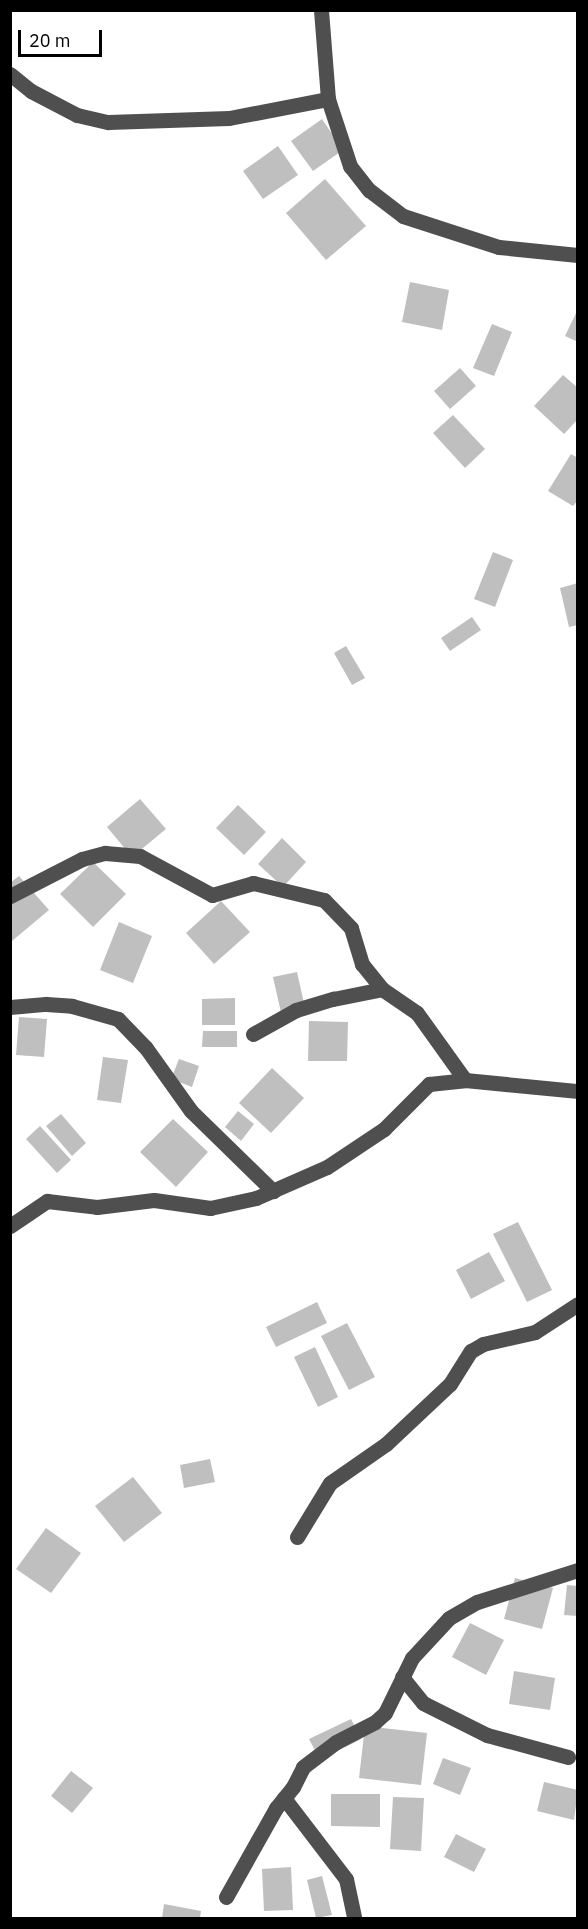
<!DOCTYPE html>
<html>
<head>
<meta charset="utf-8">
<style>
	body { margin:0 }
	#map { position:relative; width:588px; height:1929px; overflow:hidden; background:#fff; font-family:"IBM Plex Sans",sans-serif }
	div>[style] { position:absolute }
	.building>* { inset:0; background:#bfbfbf }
	.minor>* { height:15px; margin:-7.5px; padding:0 7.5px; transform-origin:7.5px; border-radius:7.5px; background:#4f4f4f }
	span { translate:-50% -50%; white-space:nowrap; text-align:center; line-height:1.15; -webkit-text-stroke:4.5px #fff; paint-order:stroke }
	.frame { position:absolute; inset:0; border:12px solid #000; pointer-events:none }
	.scale { position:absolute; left:18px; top:30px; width:84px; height:27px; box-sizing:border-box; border:3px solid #000; border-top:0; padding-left:8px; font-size:18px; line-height:21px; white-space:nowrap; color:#000; -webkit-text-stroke:4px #fff; paint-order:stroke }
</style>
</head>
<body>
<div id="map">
	<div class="building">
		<div style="clip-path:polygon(322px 119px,343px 150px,313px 171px,291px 141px)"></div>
		<div style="clip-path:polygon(278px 146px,298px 175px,263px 199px,243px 171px)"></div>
		<div style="clip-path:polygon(325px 179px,366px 226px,326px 260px,286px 213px)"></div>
		<div style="clip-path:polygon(410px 282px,449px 290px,442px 330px,402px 322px)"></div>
		<div style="clip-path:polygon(578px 309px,578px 342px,565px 336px)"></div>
		<div style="clip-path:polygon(492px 324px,512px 332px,494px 376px,473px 368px)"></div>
		<div style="clip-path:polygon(460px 368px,476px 386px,450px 409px,434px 391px)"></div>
		<div style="clip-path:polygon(563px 375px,578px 388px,578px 419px,564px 434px,534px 406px)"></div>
		<div style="clip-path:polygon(453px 415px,485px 449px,465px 468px,433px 433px)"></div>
		<div style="clip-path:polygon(571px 454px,578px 458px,578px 500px,573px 506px,548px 491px)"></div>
		<div style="clip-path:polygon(493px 552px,513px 560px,495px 607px,474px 599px)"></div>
		<div style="clip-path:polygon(578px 583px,578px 625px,569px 627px,560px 588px)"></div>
		<div style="clip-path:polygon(472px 617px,481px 630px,450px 651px,441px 638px)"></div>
		<div style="clip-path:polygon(346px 646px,365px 678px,352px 685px,334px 653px)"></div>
		<div style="clip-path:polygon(140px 799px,166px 829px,132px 857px,107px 827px)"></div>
		<div style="clip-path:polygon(238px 805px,266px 832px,244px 855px,216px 828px)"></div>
		<div style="clip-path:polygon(282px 838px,306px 862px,283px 887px,258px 864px)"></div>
		<div style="clip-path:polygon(93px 862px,126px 894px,93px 927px,60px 894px)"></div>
		<div style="clip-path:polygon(19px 876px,49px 910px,12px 941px,10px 883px)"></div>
		<div style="clip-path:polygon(221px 901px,250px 932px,214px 964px,186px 933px)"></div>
		<div style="clip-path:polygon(119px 922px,152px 936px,133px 983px,100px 970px)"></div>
		<div style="clip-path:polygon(297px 972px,306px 1012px,282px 1017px,273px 977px)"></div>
		<div style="clip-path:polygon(235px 998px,235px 1025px,202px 1025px,202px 999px)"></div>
		<div style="clip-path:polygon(19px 1017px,47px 1019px,44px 1057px,16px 1055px)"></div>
		<div style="clip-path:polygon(309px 1021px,348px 1022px,347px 1061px,308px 1061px)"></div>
		<div style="clip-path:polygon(203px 1031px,237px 1031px,237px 1047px,202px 1047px)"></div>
		<div style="clip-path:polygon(103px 1057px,128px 1060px,121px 1103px,97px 1100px)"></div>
		<div style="clip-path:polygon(179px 1059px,199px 1066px,192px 1087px,171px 1079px)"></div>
		<div style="clip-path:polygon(272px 1068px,304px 1098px,271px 1133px,239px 1103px)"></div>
		<div style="clip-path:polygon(238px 1111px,254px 1124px,241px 1141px,225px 1127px)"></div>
		<div style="clip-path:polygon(61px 1114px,86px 1143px,72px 1156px,46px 1126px)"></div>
		<div style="clip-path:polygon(173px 1119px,208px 1152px,176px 1187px,140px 1152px)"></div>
		<div style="clip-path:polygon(40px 1126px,71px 1160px,57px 1173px,26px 1139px)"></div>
		<div style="clip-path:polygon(518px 1222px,552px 1290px,527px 1302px,493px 1234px)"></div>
		<div style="clip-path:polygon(489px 1252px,505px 1281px,471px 1299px,456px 1270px)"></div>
		<div style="clip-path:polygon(317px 1302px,327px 1323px,276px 1347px,266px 1327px)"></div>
		<div style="clip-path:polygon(347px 1323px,375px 1377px,349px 1390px,321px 1336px)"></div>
		<div style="clip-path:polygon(315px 1347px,338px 1397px,318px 1407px,294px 1357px)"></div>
		<div style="clip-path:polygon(210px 1459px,215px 1482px,184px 1488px,180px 1465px)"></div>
		<div style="clip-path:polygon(133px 1477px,162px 1513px,124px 1542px,95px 1506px)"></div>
		<div style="clip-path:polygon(46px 1528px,81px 1553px,51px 1593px,16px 1569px)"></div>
		<div style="clip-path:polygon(515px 1578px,553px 1588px,542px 1629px,504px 1619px)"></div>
		<div style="clip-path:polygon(567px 1585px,578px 1586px,578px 1616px,564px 1615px)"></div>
		<div style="clip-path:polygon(470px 1623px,504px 1640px,486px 1675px,452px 1657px)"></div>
		<div style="clip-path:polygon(514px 1671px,555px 1678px,550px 1710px,509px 1704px)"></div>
		<div style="clip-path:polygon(351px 1719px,361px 1739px,320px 1760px,309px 1739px)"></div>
		<div style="clip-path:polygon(365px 1726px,427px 1733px,421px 1785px,359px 1778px)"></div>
		<div style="clip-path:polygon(443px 1758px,471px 1768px,460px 1795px,433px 1784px)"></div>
		<div style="clip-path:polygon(71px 1771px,93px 1788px,72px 1813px,51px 1796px)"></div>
		<div style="clip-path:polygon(544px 1782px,578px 1790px,574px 1820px,537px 1811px)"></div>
		<div style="clip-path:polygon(331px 1794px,380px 1794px,380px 1827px,331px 1826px)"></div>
		<div style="clip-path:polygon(393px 1797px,424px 1798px,421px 1851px,390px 1849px)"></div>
		<div style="clip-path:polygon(456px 1834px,486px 1849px,474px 1872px,444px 1857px)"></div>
		<div style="clip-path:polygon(291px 1867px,293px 1910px,264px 1911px,262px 1869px)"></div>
		<div style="clip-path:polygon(322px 1876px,332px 1915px,316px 1918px,307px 1880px)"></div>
		<div style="clip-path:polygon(164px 1904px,201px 1911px,200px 1918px,162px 1918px)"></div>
	</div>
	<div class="minor">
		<div style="left:321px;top:10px;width:89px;rotate:85.5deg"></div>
		<div style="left:328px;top:99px;width:71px;rotate:71.8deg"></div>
		<div style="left:350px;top:166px;width:31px;rotate:52deg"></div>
		<div style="left:369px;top:190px;width:43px;rotate:37.4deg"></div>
		<div style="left:403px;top:216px;width:101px;rotate:17.9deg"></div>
		<div style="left:499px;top:247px;width:79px;rotate:5.8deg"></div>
		<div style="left:10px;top:74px;width:27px;rotate:39deg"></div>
		<div style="left:31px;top:91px;width:52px;rotate:27.6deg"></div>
		<div style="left:77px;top:115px;width:32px;rotate:13deg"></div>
		<div style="left:108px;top:122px;width:121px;rotate:-1.9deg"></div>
		<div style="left:229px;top:118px;width:101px;rotate:-10.9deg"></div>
		<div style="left:10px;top:896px;width:81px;rotate:-27.2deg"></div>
		<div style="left:82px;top:859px;width:24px;rotate:-15deg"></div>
		<div style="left:105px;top:853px;width:35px;rotate:5deg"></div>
		<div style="left:140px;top:856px;width:82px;rotate:28.4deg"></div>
		<div style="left:212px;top:895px;width:43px;rotate:-16.3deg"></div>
		<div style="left:253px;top:883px;width:73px;rotate:13.5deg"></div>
		<div style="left:324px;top:900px;width:39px;rotate:46deg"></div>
		<div style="left:351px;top:928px;width:38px;rotate:73deg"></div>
		<div style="left:362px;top:964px;width:32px;rotate:51deg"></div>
		<div style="left:382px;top:989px;width:42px;rotate:34.4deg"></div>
		<div style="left:417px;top:1013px;width:82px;rotate:54.4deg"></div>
		<div style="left:10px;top:1007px;width:36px;rotate:-5deg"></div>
		<div style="left:46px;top:1004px;width:26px;rotate:4deg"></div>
		<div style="left:72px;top:1006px;width:48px;rotate:15.8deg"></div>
		<div style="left:118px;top:1019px;width:40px;rotate:46deg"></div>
		<div style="left:146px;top:1048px;width:77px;rotate:54.5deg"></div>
		<div style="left:191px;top:1111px;width:115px;rotate:44.3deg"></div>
		<div style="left:253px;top:1034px;width:49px;rotate:-29.2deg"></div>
		<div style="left:296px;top:1010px;width:39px;rotate:-17deg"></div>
		<div style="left:333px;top:999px;width:50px;rotate:-11.5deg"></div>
		<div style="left:10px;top:1226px;width:45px;rotate:-34deg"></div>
		<div style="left:47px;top:1201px;width:50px;rotate:6.8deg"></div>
		<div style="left:97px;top:1207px;width:57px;rotate:-7deg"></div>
		<div style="left:154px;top:1200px;width:57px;rotate:8.1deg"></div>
		<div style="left:210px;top:1208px;width:47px;rotate:-12.3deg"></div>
		<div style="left:256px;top:1198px;width:77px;rotate:-23.6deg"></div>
		<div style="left:327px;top:1167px;width:69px;rotate:-33.7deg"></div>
		<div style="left:384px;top:1129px;width:64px;rotate:-45deg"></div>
		<div style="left:429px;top:1084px;width:36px;rotate:-6deg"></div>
		<div style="left:465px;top:1080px;width:114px;rotate:5.6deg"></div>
		<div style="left:297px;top:1537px;width:63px;rotate:-58.6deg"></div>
		<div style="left:330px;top:1483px;width:68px;rotate:-34.9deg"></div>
		<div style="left:386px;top:1444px;width:88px;rotate:-43.2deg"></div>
		<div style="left:450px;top:1384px;width:39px;rotate:-58deg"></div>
		<div style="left:471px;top:1351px;width:14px;rotate:-30deg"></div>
		<div style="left:483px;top:1344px;width:53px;rotate:-13deg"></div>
		<div style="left:535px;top:1332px;width:51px;rotate:-33.1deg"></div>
		<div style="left:402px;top:1677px;width:33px;rotate:51deg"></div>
		<div style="left:423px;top:1703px;width:72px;rotate:26.6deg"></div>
		<div style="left:487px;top:1735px;width:84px;rotate:15.2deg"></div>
		<div style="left:284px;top:1798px;width:102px;rotate:52.6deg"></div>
		<div style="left:346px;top:1879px;width:40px;rotate:78deg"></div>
		<div style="left:226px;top:1897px;width:102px;rotate:-60.7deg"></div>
		<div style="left:276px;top:1808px;width:27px;rotate:-51deg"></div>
		<div style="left:293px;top:1787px;width:22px;rotate:-63deg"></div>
		<div style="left:303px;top:1767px;width:41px;rotate:-37.1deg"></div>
		<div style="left:336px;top:1742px;width:44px;rotate:-27.1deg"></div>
		<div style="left:375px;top:1722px;width:13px;rotate:-42deg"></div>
		<div style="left:385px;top:1713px;width:61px;rotate:-63.9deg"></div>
		<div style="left:412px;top:1658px;width:54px;rotate:-47.2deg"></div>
		<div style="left:449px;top:1618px;width:32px;rotate:-30deg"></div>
		<div style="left:477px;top:1602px;width:106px;rotate:-17.6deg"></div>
	</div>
	<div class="frame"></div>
	<div class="scale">20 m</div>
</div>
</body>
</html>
